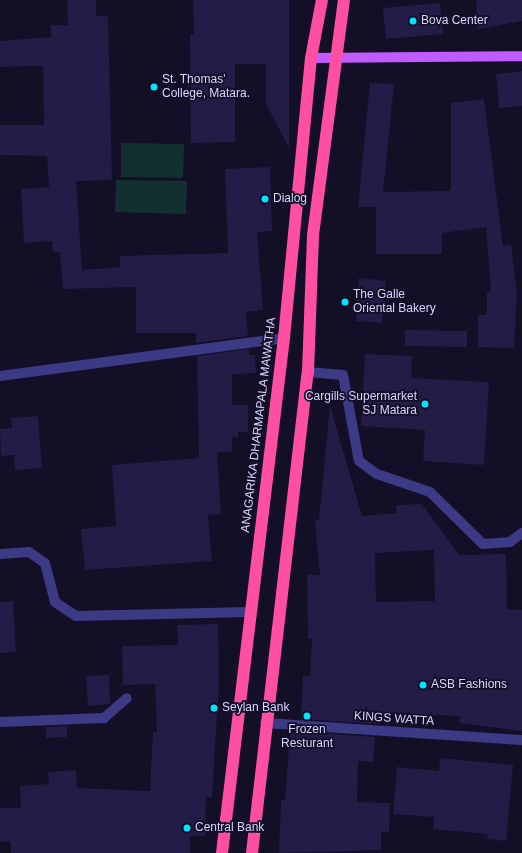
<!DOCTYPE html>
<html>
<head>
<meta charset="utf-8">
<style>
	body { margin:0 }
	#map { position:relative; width:522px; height:853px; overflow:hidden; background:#130f26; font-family:Arial,sans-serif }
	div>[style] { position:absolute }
	.green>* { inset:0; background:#12302f }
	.building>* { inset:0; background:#241b47 }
	.lane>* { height:10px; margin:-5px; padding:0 5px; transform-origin:5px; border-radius:5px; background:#3d3a85 }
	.street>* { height:10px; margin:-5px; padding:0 5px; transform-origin:5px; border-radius:5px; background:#3d3a85 }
	.primary>* { height:10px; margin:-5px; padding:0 5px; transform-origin:5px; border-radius:5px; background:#c25bff }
	.highway>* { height:12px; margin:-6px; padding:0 6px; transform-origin:6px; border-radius:6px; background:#ff4fa3 }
	.dots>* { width:11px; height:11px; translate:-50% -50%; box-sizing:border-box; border:2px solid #130f26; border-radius:50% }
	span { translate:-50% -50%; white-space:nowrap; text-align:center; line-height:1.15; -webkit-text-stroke:3.5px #130f26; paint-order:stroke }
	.poi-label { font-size:12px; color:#d9d4ff }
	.left { translate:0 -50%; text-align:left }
	.right { translate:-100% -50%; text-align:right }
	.street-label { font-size:12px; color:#d9d4ff }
</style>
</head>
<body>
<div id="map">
	<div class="green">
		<div style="clip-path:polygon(121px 143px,184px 144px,183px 178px,121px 177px)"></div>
		<div style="clip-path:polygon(116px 180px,187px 181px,186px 214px,115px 212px)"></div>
	</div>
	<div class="building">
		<div style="clip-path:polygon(67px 0,96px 0,96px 16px,108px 16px,112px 180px,76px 181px,82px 270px,120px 267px,120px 256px,228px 253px,225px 169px,270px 167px,272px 231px,257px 232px,263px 310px,246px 312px,248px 336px,196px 343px,196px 333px,136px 333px,136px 287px,63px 289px,60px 252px,53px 252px,52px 241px,24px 243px,21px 189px,49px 187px,47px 156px,0 155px,0 125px,44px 125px,43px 66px,0 67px,0 41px,51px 37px,51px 25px,68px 25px)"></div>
		<div style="clip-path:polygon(193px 0,289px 0,289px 148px,266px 104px,266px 64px,235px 64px,235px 142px,191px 143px,190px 34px,194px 34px)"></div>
		<div style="clip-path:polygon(476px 0,522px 0,522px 21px,478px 29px)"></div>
		<div style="clip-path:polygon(440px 3px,443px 34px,386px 39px,383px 8px)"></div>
		<div style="clip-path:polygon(522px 71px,522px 106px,499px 108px,496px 74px)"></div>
		<div style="clip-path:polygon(370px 83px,394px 84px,383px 192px,451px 191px,451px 103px,484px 99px,503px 246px,511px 245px,517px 292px,514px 348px,478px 347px,478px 315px,487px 315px,487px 292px,491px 292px,486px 227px,442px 233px,442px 254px,376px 254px,376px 207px,358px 207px)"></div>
		<div style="clip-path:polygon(359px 278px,386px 281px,382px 323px,356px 321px)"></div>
		<div style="clip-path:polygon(405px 330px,467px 331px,467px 347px,405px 346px)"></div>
		<div style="clip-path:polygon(249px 349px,249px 355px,255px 355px,256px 373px,232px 374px,232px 405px,248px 405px,248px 432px,238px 432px,238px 438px,232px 437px,232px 452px,217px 452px,221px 514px,208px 515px,212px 561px,85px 570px,81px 529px,116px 526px,112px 465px,199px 458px,197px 356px)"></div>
		<div style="clip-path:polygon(365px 354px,412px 356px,411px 378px,489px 382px,484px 465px,423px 461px,425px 430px,361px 426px)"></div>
		<div style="clip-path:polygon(evenodd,330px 406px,362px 516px,397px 513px,396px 505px,422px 504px,459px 555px,506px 554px,507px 609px,522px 610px,522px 731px,459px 723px,460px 716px,377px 713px,376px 724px,301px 719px,303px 676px,310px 676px,312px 639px,308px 639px,307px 575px,320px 575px,315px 521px,319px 520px,330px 406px,434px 550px,435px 601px,376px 602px,375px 553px,434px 550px)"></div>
		<div style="clip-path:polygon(38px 416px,42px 468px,15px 470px,14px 455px,1px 456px,0 429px,12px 428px,11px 418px)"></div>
		<div style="clip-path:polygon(13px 601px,16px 652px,0 653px,0 602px)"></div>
		<div style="clip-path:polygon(218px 624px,219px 683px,212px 797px,206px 797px,205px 836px,190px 836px,190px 853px,11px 853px,11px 841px,0 842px,0 808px,21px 808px,20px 786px,49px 784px,48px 772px,76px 770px,77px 788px,150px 791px,153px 732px,157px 732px,155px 684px,123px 685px,122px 646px,178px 645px,177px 625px)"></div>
		<div style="clip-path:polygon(109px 675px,110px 704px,88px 706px,86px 676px)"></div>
		<div style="clip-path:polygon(67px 726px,67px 737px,46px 738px,46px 727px)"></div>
		<div style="clip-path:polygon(301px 732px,375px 737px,373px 762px,358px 761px,357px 802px,390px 803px,389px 832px,381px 832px,381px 850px,279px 853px,281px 800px,285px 800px,290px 733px)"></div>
		<div style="clip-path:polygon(440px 758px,513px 765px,506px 841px,487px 839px,488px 834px,433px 829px,434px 817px,393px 814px,397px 767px,439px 771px)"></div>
	</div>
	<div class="lane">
		<div style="left:0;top:376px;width:287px;rotate:-7.6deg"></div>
		<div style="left:0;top:554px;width:29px;rotate:-4deg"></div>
		<div style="left:29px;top:552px;width:19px;rotate:35deg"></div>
		<div style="left:45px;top:563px;width:40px;rotate:75.6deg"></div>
		<div style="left:55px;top:602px;width:25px;rotate:34deg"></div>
		<div style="left:76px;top:616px;width:174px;rotate:-1.3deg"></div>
		<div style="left:0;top:722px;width:104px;rotate:-2.2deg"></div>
		<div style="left:104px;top:718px;width:30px;rotate:-41deg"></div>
		<div style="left:265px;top:723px;width:258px;rotate:3.8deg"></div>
	</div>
	<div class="street">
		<div style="left:308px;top:372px;width:35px;rotate:5deg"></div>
		<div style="left:343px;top:375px;width:87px;rotate:79.5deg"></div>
		<div style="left:359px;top:461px;width:22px;rotate:36deg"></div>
		<div style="left:377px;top:474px;width:56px;rotate:18.8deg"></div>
		<div style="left:430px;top:492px;width:74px;rotate:44.5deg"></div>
		<div style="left:483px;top:544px;width:27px;rotate:-4deg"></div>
		<div style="left:510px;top:542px;width:15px;rotate:-37deg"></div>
	</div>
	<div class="primary">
		<div style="left:311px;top:58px;width:211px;rotate:-0.5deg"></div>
	</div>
	<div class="highway">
		<div style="left:222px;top:853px;width:519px;rotate:-83.14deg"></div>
		<div style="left:284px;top:338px;width:281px;rotate:-84.5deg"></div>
		<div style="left:311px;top:58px;width:59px;rotate:-79.3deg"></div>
		<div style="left:252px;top:853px;width:484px;rotate:-83.4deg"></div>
		<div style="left:308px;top:372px;width:137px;rotate:-87.9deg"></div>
		<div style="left:313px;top:235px;width:237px;rotate:-82.5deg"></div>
	</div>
	<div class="dots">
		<div style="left:413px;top:21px;background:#00e5ff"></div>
		<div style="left:154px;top:87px;background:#00e5ff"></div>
		<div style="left:265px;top:199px;background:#00e5ff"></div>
		<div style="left:345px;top:302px;background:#00e5ff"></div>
		<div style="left:425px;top:404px;background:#00e5ff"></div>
		<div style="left:423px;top:685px;background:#00e5ff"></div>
		<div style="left:214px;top:708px;background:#00e5ff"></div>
		<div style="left:307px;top:716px;background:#00e5ff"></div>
		<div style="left:187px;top:828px;background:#00e5ff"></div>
	</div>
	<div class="poi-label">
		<span class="left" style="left:421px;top:21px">Bova Center</span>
		<span class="left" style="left:162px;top:87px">St. Thomas'<br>College, Matara.</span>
		<span class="left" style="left:273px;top:199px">Dialog</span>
		<span class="left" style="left:353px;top:302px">The Galle<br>Oriental Bakery</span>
		<span class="right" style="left:417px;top:404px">Cargills Supermarket<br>SJ Matara</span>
		<span class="left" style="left:431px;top:685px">ASB Fashions</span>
		<span class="left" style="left:222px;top:708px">Seylan Bank</span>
		<span style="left:307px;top:737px">Frozen<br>Resturant</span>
		<span class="left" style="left:195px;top:828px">Central Bank</span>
	</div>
	<div class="street-label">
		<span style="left:259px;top:425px;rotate:-83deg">ANAGARIKA DHARMAPALA MAWATHA</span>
		<span style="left:394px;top:719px;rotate:4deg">KINGS WATTA</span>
	</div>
</div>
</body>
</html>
